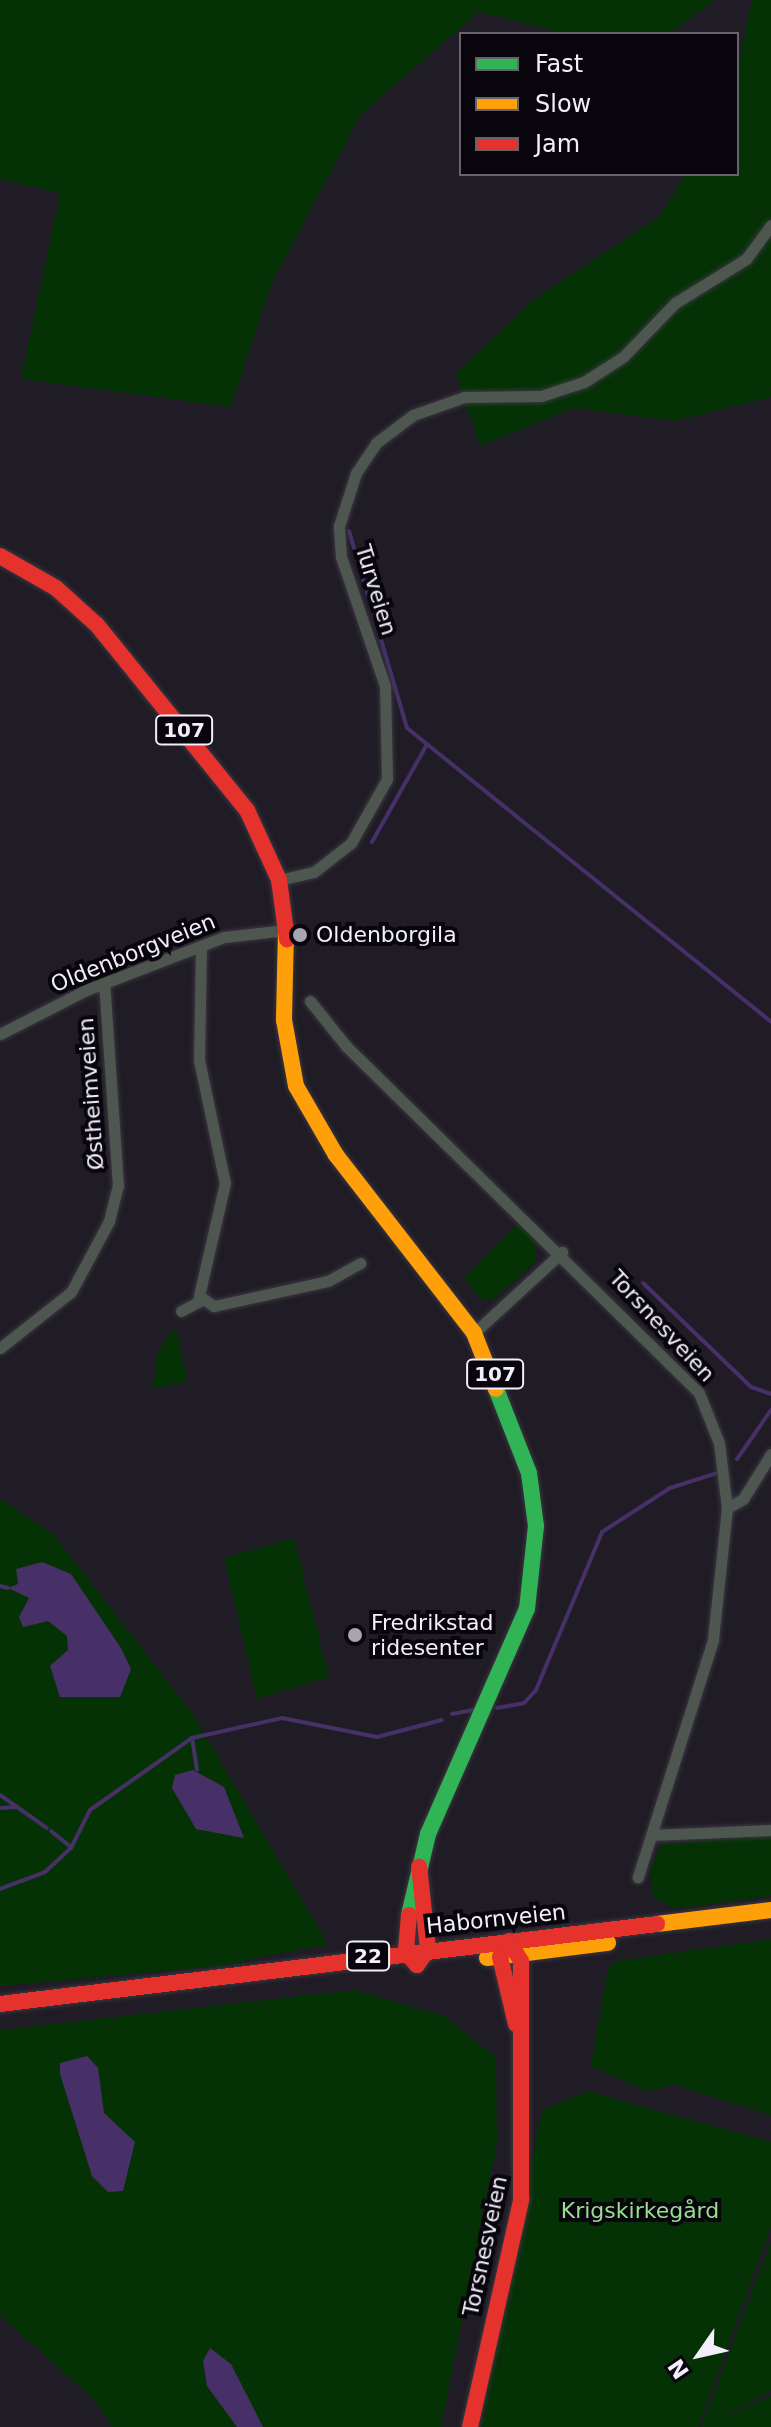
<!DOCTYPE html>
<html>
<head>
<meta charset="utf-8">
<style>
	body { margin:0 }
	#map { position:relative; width:771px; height:2427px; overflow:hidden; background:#201c26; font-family:"DejaVu Sans",sans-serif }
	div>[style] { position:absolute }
	.green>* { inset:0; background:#043205 }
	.water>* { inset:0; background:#473068 }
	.stream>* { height:4px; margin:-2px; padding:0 2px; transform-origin:2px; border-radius:2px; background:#473068 }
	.roads { filter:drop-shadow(0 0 2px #39363f) drop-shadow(0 0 2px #39363f) }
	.street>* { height:11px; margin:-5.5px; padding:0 5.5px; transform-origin:5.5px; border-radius:5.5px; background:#4e574f }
	.fast>* { height:16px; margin:-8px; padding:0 8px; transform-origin:8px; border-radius:8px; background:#30b455 }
	.slow>* { height:16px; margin:-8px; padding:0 8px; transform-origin:8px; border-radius:8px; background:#ff9f0a }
	.jam>* { height:16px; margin:-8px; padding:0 8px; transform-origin:8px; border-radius:8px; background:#e5322d }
	.dots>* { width:22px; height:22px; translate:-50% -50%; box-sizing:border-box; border:4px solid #08060c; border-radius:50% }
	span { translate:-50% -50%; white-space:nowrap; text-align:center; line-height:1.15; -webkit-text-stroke:8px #08060c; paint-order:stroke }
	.shield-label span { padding:2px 6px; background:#08060c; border:2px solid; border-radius:6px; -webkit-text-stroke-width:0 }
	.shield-label { font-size:20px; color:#f2effa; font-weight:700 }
	.street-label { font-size:22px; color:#f2effa }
	.poi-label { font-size:22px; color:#f2effa }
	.left { translate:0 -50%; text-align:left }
	.park-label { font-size:22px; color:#96df8f }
	.legend { position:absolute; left:459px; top:32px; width:280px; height:144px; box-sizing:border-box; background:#08060c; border:2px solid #66636b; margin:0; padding:10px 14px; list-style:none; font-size:24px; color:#f2effa }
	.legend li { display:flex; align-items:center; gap:16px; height:40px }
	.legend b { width:40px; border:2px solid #66636b }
	.north { position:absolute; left:659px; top:2315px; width:80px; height:80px; -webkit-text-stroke:6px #08060c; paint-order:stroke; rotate:236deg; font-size:22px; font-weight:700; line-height:32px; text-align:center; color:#f2effa }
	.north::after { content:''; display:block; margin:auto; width:28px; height:36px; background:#f2effa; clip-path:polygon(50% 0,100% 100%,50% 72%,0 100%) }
</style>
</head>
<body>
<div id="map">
	<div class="green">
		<div style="clip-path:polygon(0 0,715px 0,669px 34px,568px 34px,479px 12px,361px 114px,270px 287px,231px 407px,21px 379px,60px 193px,0 179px)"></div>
		<div style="clip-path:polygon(752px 0,771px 0,771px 397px,675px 421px,574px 408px,480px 446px,456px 374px,533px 300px,659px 217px,686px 174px,737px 174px,737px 74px)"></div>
		<div style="clip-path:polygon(518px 1223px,536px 1241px,535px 1262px,495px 1299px,481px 1299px,464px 1278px)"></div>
		<div style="clip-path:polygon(176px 1327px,187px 1381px,152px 1389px,159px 1349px)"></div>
		<div style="clip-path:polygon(0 1499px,53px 1534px,192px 1713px,328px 1944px,218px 1966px,0 1986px)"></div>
		<div style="clip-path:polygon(294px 1538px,329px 1677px,257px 1699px,224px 1558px)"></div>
		<div style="clip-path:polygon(771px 1835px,771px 1896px,674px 1909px,653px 1896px,650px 1870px,661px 1844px)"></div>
		<div style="clip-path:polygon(771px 1939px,771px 2115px,676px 2085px,646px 2091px,591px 2066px,608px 1969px,616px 1961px)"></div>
		<div style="clip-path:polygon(353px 1990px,444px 2016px,496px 2057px,497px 2143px,441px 2427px,113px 2427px,94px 2400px,0 2315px,0 2030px)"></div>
		<div style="clip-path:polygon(588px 2091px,771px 2142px,771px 2227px,698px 2427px,481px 2427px,542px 2110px)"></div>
		<div style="clip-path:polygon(771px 2242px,771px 2391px,714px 2423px,771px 2396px,771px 2427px,701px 2427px)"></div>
	</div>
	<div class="water">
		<div style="clip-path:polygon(42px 1562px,71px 1574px,121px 1648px,131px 1669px,120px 1697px,60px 1697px,50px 1666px,68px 1650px,67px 1636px,48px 1621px,23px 1627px,19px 1617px,29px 1598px,8px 1588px,18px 1584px,16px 1569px)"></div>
		<div style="clip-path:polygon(193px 1770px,224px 1787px,244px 1838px,196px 1829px,172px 1788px,175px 1775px)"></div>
		<div style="clip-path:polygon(87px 2056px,98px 2068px,104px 2113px,135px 2142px,123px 2191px,108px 2192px,92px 2176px,60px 2074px,60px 2063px)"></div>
		<div style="clip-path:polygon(210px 2348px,231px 2364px,263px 2427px,237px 2427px,207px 2386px,203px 2361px)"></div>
	</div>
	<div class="stream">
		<div style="left:349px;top:531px;width:205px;rotate:73.6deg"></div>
		<div style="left:407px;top:728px;width:468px;rotate:38.9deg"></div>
		<div style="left:372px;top:842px;width:110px;rotate:-60.6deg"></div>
		<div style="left:643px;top:1283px;width:150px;rotate:43.9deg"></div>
		<div style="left:751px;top:1387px;width:21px;rotate:19deg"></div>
		<div style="left:737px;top:1459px;width:60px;rotate:-55.2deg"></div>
		<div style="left:0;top:1586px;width:8px;rotate:14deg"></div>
		<div style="left:497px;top:1708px;width:27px;rotate:-10deg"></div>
		<div style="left:524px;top:1703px;width:18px;rotate:-47deg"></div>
		<div style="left:536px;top:1690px;width:171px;rotate:-67.3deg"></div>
		<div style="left:602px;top:1532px;width:81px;rotate:-32.9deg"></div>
		<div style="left:670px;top:1488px;width:49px;rotate:-17.7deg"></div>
		<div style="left:452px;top:1714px;width:25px;rotate:-11deg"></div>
		<div style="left:192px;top:1738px;width:32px;rotate:81deg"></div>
		<div style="left:0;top:1795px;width:57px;rotate:35.1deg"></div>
		<div style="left:0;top:1808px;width:17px;rotate:-3deg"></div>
		<div style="left:51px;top:1831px;width:26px;rotate:39deg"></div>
		<div style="left:0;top:1889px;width:48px;rotate:-20.7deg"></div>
		<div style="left:45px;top:1872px;width:35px;rotate:-43deg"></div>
		<div style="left:71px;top:1848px;width:42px;rotate:-63.4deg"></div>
		<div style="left:90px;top:1810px;width:125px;rotate:-35.2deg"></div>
		<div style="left:192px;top:1738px;width:92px;rotate:-12.5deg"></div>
		<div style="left:282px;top:1718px;width:97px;rotate:11.3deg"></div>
		<div style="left:377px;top:1737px;width:67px;rotate:-14.7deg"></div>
	</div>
	<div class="roads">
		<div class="street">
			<div style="left:279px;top:880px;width:36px;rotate:-13deg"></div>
			<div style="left:314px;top:872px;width:47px;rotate:-38.1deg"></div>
			<div style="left:351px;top:843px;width:73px;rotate:-60.6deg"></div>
			<div style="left:387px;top:779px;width:93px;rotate:-91.2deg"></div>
			<div style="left:385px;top:686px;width:136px;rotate:-108.8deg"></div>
			<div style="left:341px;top:557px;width:31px;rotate:-94deg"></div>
			<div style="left:339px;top:526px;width:56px;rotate:-72.2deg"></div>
			<div style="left:356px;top:473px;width:36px;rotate:-56deg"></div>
			<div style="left:376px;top:443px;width:46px;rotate:-37.1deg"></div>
			<div style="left:413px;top:415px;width:54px;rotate:-19.4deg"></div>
			<div style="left:464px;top:397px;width:77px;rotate:-0.7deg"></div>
			<div style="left:541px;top:396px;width:45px;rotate:-18deg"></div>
			<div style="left:584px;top:382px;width:46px;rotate:-32.7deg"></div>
			<div style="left:623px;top:357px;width:75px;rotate:-46.1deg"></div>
			<div style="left:675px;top:303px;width:84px;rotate:-31.8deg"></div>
			<div style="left:746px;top:259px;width:42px;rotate:-53.7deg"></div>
			<div style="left:201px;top:946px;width:114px;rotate:91deg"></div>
			<div style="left:199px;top:1060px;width:126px;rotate:78.1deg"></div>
			<div style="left:225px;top:1183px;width:116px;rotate:103deg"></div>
			<div style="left:199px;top:1296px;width:18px;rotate:34deg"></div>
			<div style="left:214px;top:1306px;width:117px;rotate:-12.4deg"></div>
			<div style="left:328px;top:1281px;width:37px;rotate:-29deg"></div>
			<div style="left:310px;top:1001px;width:58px;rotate:51.3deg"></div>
			<div style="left:346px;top:1046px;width:495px;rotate:44.5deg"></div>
			<div style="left:699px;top:1393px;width:54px;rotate:68.2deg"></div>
			<div style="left:719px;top:1443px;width:65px;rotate:83deg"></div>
			<div style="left:727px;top:1508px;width:133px;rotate:96.1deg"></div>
			<div style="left:713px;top:1640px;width:249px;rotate:107.6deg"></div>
			<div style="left:0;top:1034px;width:97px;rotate:-27.1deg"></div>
			<div style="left:86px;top:990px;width:148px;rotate:-21deg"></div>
			<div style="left:224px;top:937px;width:62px;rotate:-6.4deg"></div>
			<div style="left:181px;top:1311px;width:24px;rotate:-28deg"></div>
			<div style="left:474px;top:1333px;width:120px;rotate:-42.6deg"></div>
			<div style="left:0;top:1348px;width:90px;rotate:-38.3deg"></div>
			<div style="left:71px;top:1292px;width:81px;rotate:-61.8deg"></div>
			<div style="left:109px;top:1221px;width:36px;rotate:-76deg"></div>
			<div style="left:118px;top:1186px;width:203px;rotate:-93.9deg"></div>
			<div style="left:727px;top:1508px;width:18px;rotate:-29deg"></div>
			<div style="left:743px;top:1499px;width:53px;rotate:-58.1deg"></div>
			<div style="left:651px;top:1835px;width:120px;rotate:-2.4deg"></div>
		</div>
		<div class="fast">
			<div style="left:409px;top:1915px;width:83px;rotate:-76.8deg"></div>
			<div style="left:428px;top:1834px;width:246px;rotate:-66.3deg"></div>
			<div style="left:527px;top:1609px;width:83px;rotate:-83.8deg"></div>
			<div style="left:536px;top:1526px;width:53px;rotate:-97.5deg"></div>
			<div style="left:529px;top:1473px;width:90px;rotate:-111.4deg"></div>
		</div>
		<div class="slow">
			<div style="left:286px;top:930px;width:90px;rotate:91.3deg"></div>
			<div style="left:284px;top:1020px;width:67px;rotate:79.7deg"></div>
			<div style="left:296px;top:1086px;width:80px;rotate:59.9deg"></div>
			<div style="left:336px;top:1155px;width:225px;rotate:52.2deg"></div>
			<div style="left:474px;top:1333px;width:60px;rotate:68.6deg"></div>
			<div style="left:657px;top:1924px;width:115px;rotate:-7deg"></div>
			<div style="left:487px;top:1958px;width:122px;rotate:-7.1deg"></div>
		</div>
		<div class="jam">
			<div style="left:0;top:556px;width:64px;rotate:29.7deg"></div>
			<div style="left:56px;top:588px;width:55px;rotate:42.1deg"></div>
			<div style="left:97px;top:625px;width:238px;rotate:51deg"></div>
			<div style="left:247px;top:810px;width:77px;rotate:65.4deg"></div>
			<div style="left:279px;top:880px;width:60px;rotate:82.3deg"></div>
			<div style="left:409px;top:1915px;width:37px;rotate:95deg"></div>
			<div style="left:406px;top:1952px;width:17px;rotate:50deg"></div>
			<div style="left:417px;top:1965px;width:19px;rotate:-55deg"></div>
			<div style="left:428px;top:1949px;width:83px;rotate:-96.2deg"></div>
			<div style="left:0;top:2004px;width:662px;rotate:-6.94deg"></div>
			<div style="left:470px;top:2427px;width:233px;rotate:-77.3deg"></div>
			<div style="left:521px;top:2200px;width:239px;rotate:-90deg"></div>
			<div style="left:521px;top:1961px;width:23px;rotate:-121deg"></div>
			<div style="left:509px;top:1941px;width:18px;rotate:119deg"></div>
			<div style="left:500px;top:1957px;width:69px;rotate:76.6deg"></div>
		</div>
	</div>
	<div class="dots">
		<div style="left:300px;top:935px;background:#a8a5b0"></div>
		<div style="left:355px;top:1635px;background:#a8a5b0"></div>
	</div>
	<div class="shield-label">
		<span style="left:184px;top:730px">107</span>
		<span style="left:495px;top:1374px">107</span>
		<span style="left:368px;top:1956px">22</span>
	</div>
	<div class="street-label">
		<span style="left:376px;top:590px;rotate:73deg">Turveien</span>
		<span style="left:133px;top:953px;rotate:-22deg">Oldenborgveien</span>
		<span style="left:91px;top:1094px;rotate:-94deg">Østheimveien</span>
		<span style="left:662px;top:1326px;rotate:47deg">Torsnesveien</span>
		<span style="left:496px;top:1919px;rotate:-6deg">Habornveien</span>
		<span style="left:485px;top:2246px;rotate:-78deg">Torsnesveien</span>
	</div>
	<div class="poi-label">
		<span class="left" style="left:316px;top:935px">Oldenborgila</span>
		<span class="left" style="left:371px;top:1635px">Fredrikstad<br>ridesenter</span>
	</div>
	<div class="park-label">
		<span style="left:640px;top:2211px">Krigskirkegård</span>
	</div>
	<ul class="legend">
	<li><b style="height:10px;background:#30b455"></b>Fast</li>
	<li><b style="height:10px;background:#ff9f0a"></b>Slow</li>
	<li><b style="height:10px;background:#e5322d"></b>Jam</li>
	</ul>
	<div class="north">N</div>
</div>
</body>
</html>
